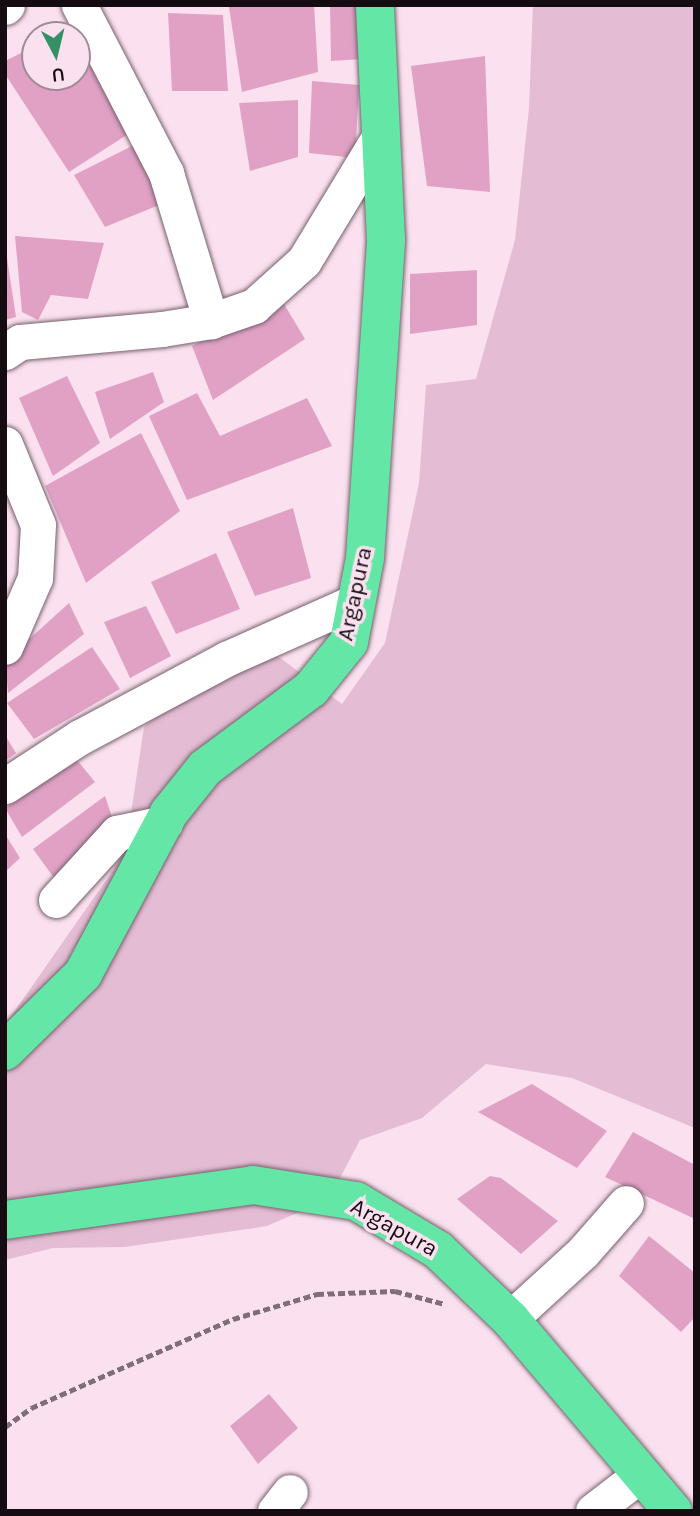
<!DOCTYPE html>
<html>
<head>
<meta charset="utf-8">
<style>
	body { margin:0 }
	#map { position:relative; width:700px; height:1516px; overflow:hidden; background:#fbe1ef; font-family:Karla,sans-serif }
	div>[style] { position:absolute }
	.green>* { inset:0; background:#e4bcd3 }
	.building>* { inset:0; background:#e0a1c5 }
	.path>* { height:4.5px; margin-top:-2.25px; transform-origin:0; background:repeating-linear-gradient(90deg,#7e6e77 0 7px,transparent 0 10.5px) }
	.roads { filter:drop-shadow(0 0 2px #77606d) drop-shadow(0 0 2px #77606d) }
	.minor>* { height:35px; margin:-17.5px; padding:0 17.5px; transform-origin:17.5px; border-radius:17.5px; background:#fff }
	.highway>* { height:38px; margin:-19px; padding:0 19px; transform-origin:19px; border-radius:19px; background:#63e6a6 }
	span { translate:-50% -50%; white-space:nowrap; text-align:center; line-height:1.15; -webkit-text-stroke:7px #fbe1ef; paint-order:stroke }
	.street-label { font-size:23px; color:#140c11 }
	.frame { position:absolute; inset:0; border:7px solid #140c11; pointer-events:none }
	.north { position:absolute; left:21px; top:21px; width:70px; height:70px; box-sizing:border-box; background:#fbe1ef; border:2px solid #9f8c96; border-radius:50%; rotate:173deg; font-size:19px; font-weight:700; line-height:28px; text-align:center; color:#140c11 }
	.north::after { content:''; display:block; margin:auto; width:24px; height:32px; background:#379065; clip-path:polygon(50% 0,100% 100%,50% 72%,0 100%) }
</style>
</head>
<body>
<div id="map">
	<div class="green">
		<div style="clip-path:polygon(533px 5px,695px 5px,695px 1128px,572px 1078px,486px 1064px,422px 1118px,360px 1140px,329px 1199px,267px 1226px,125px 1247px,53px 1248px,5px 1260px,5px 1025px,125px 853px,144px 727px,176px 698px,275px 654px,342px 704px,385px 643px,419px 483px,426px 385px,476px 379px,515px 240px,529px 108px)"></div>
	</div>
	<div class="building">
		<div style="clip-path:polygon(314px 5px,318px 72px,242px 92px,229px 7px)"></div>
		<div style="clip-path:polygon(330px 5px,360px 5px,362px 59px,331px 61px)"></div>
		<div style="clip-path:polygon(168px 13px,223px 15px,228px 91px,172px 91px)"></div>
		<div style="clip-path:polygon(77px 45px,133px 131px,69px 172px,5px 74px,5px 61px,35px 46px,35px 77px,77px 77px)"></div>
		<div style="clip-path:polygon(485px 56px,490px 192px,427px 186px,411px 66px)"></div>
		<div style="clip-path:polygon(312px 81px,359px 85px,355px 158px,309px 153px)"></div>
		<div style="clip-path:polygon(298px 100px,298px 157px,250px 171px,239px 103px)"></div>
		<div style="clip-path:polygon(138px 143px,164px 203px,105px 227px,74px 175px)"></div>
		<div style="clip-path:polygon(15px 236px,104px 243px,88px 299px,51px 295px,38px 320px,22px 312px)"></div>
		<div style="clip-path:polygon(5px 245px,16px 317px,5px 320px)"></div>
		<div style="clip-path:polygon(477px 270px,477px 325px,410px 334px,410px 274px)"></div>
		<div style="clip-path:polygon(281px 299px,305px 339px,213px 400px,192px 346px)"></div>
		<div style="clip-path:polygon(153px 372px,164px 402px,110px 439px,95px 392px)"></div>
		<div style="clip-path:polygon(67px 376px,100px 443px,53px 476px,19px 398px)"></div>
		<div style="clip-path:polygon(197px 393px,220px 436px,307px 398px,332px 446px,187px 500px,149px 416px)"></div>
		<div style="clip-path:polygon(141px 433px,180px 511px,86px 583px,45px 486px)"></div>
		<div style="clip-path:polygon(293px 508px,311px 578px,255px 596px,227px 532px)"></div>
		<div style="clip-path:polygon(216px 553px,240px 609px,176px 634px,151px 582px)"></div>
		<div style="clip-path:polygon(69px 603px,84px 634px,8px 693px,5px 661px)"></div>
		<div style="clip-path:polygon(146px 606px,171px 656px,130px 678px,104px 622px)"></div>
		<div style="clip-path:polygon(92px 647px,120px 689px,34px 739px,7px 703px)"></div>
		<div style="clip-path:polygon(5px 735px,16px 753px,5px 761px)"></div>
		<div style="clip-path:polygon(77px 760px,95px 782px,22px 837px,5px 808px)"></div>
		<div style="clip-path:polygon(105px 796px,113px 820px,57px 882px,33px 849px)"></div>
		<div style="clip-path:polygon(5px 834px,20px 858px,5px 872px)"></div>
		<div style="clip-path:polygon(532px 1084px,607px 1131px,577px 1168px,478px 1112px)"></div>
		<div style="clip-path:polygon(633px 1132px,695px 1165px,695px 1219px,605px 1177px)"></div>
		<div style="clip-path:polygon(490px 1176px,501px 1178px,558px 1221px,521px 1254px,457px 1199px)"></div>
		<div style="clip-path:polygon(649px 1236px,695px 1273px,695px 1317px,681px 1332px,619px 1276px)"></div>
		<div style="clip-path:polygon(269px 1394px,298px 1428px,258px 1464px,230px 1426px)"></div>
	</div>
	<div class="path">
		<div style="left:5px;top:1427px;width:32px;rotate:-36deg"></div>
		<div style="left:31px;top:1408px;width:221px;rotate:-23.8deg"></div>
		<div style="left:233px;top:1319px;width:88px;rotate:-16.6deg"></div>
		<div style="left:317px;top:1294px;width:78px;rotate:-2.2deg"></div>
		<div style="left:395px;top:1291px;width:52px;rotate:14.6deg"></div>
	</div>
	<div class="roads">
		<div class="minor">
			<div style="left:79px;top:5px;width:189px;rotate:62.6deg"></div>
			<div style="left:166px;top:173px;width:155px;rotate:73.1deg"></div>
			<div style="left:5px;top:7px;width:3px;rotate:-45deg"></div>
			<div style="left:5px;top:352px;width:18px;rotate:-34deg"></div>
			<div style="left:20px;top:342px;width:143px;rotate:-5.2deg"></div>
			<div style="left:162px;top:329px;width:50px;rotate:-9.3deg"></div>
			<div style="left:211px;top:321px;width:46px;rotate:-19.2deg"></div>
			<div style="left:254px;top:306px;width:67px;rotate:-42deg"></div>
			<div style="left:304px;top:261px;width:149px;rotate:-58.8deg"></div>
			<div style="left:5px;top:444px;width:87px;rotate:67.8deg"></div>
			<div style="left:38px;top:525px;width:53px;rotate:93.2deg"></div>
			<div style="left:35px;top:578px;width:75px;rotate:113.5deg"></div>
			<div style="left:5px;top:786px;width:90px;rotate:-33.2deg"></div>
			<div style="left:80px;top:737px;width:166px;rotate:-28.1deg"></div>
			<div style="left:226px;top:659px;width:142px;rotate:-24deg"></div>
			<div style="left:56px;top:900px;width:91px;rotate:-47.7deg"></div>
			<div style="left:117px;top:833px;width:49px;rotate:-11.8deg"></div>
			<div style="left:510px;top:1319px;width:99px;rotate:-42.5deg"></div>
			<div style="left:583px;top:1252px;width:65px;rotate:-48.7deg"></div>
			<div style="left:275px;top:1511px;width:24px;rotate:-52deg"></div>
			<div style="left:593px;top:1511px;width:61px;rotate:-37.6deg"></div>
		</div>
		<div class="highway">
			<div style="left:5px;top:1051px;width:110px;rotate:-44.6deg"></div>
			<div style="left:83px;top:974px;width:183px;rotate:-61.9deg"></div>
			<div style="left:169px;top:813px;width:58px;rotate:-51.3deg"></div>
			<div style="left:205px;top:768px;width:132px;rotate:-36.7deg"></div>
			<div style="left:311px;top:689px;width:60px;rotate:-51deg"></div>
			<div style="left:349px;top:642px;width:86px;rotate:-79.2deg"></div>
			<div style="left:365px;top:558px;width:319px;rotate:-86.2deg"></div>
			<div style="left:386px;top:240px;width:235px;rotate:-92.7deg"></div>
			<div style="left:5px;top:1220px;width:250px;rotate:-8deg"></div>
			<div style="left:253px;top:1185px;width:104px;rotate:8.8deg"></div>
			<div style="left:356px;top:1201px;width:96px;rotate:30.9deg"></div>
			<div style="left:438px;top:1250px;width:100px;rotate:43.8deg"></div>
			<div style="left:510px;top:1319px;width:252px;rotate:49.7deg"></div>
		</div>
	</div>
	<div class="street-label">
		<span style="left:355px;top:594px;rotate:-78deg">Argapura</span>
		<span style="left:394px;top:1228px;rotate:29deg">Argapura</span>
	</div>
	<div class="frame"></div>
	<div class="north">U</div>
</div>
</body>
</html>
